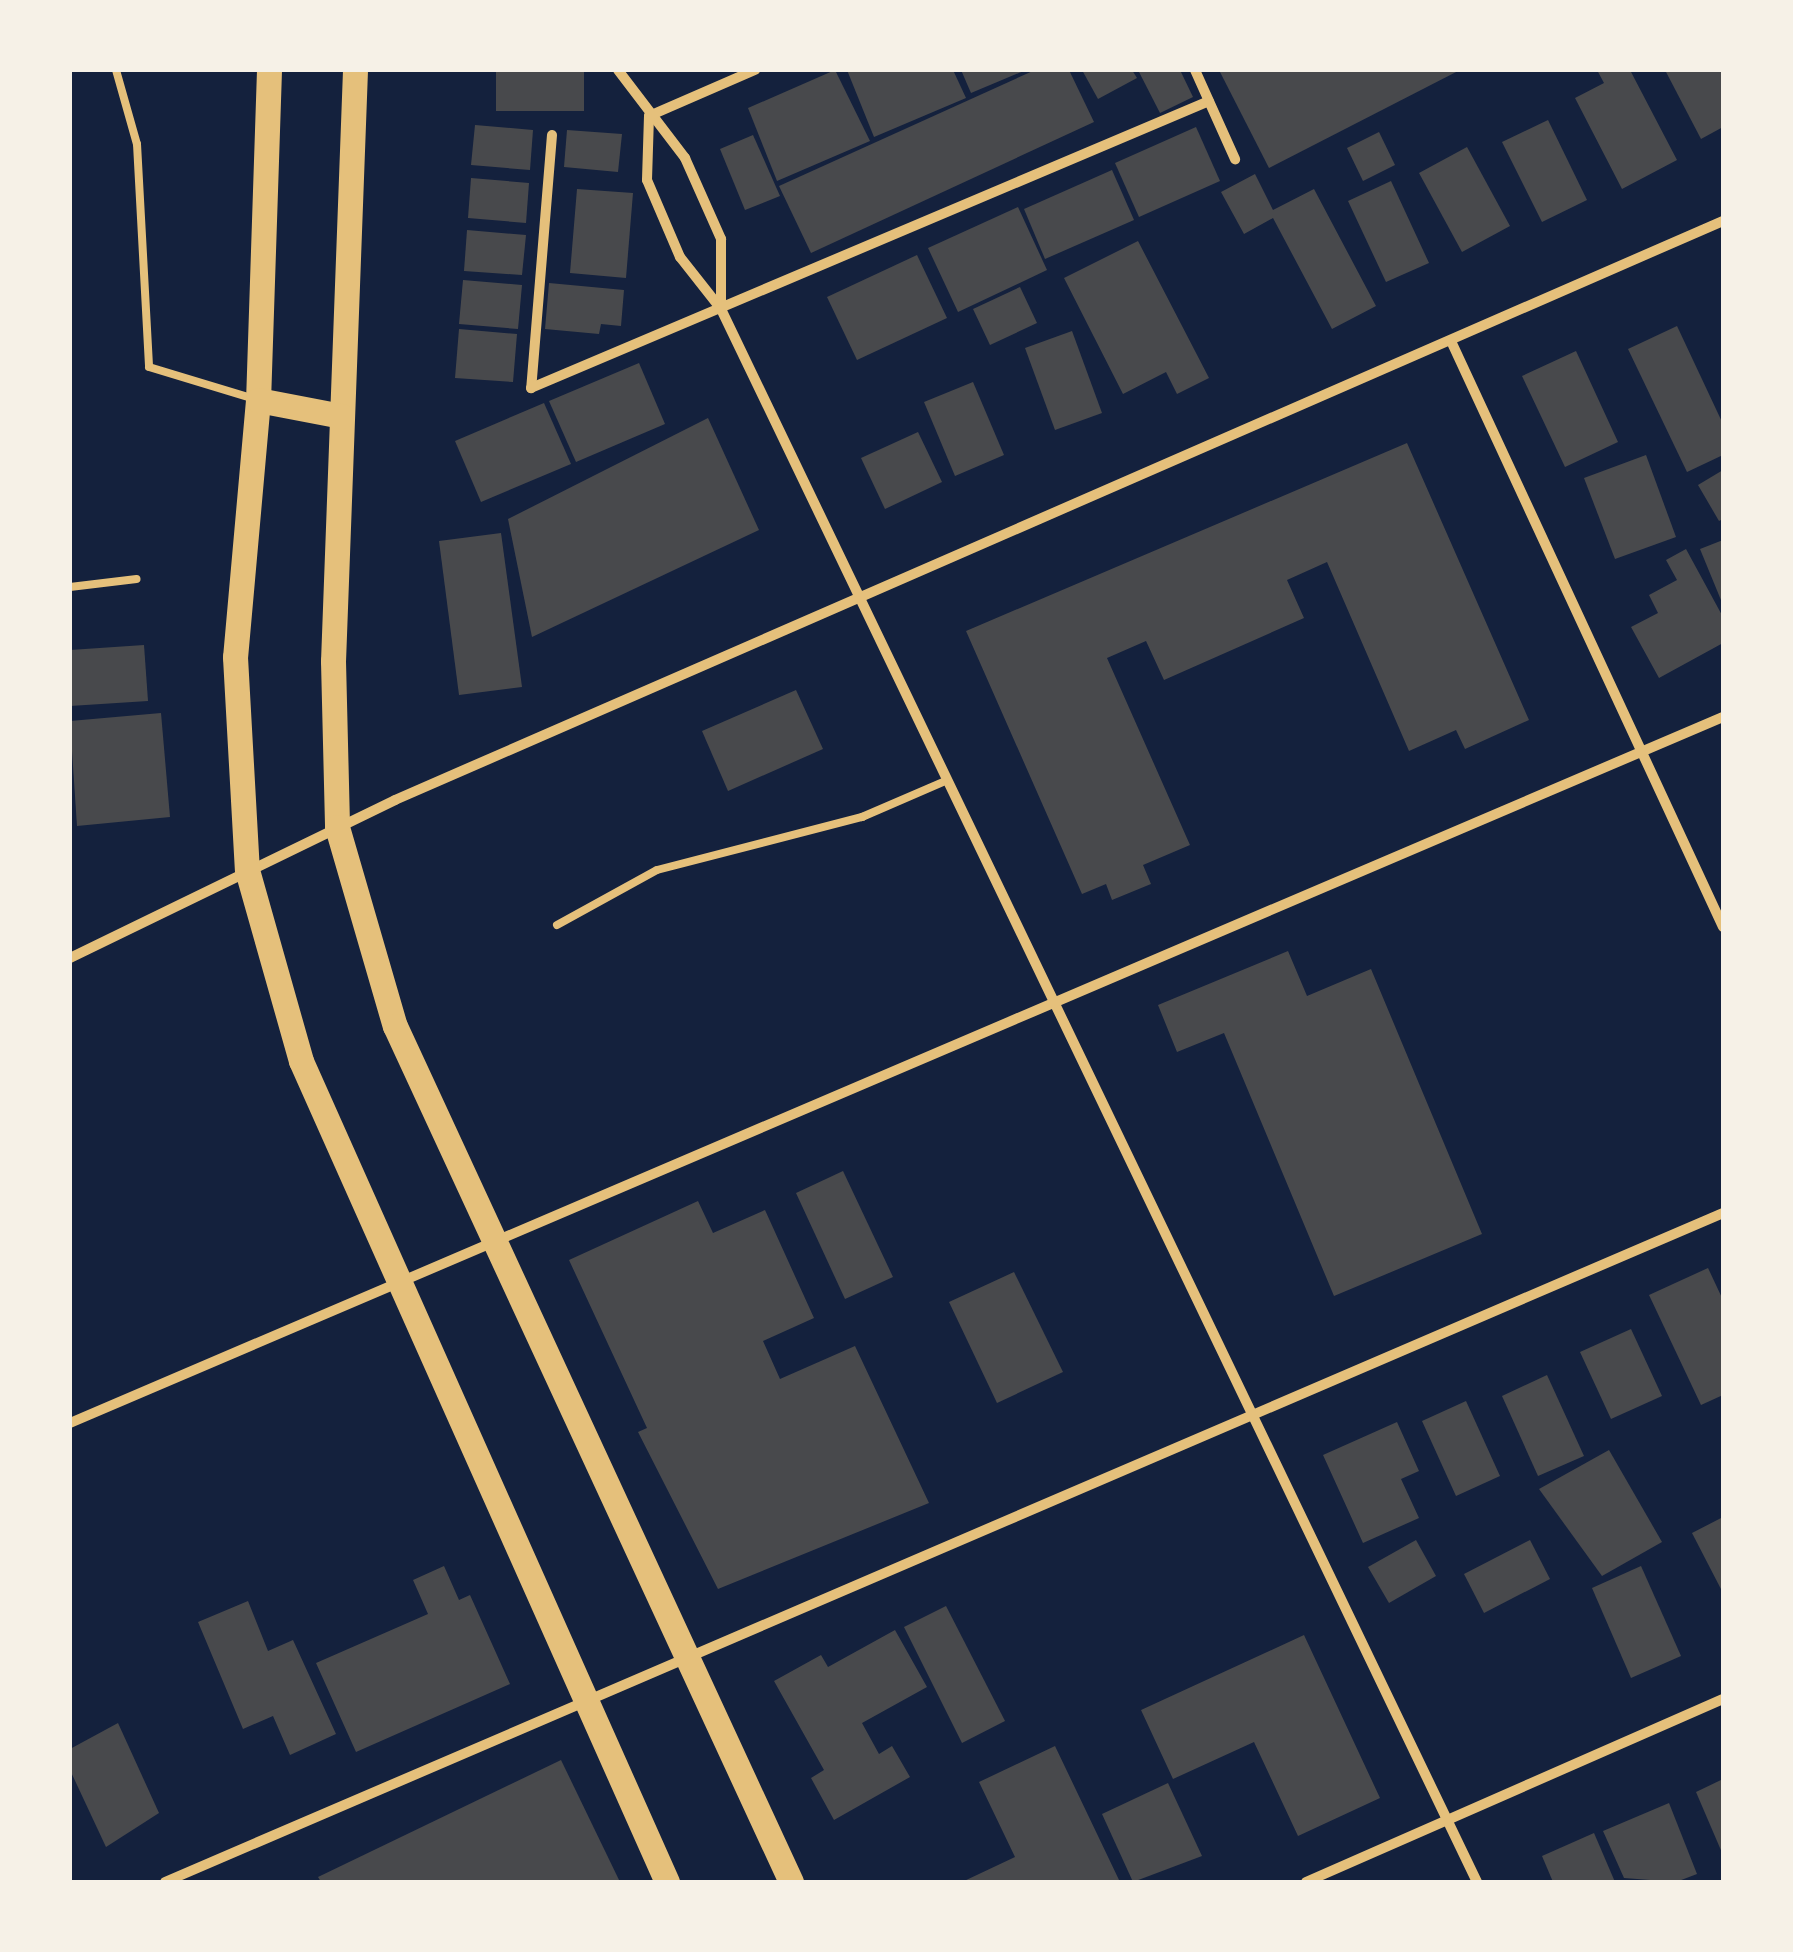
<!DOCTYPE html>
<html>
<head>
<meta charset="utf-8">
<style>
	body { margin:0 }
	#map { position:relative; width:1793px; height:1952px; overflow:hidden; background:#14213d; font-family:"Public Sans",sans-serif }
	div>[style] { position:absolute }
	.building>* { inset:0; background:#48494c }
	.service>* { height:8px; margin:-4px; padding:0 4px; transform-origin:4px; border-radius:4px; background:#e5c07b }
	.minor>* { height:10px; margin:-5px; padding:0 5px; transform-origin:5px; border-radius:5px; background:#e5c07b }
	.primary>* { height:25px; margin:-12.5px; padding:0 12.5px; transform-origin:12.5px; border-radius:12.5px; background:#e5c07b }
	span { translate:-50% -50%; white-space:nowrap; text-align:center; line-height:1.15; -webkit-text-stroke:9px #f6f1e7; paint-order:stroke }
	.frame { position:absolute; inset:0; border:72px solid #f6f1e7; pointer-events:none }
</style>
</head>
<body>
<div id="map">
	<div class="building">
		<div style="clip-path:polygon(496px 70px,584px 70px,584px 111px,496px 111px)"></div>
		<div style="clip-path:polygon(835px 70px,870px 141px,777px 181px,748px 108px)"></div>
		<div style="clip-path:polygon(847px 70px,953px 70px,966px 98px,874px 137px)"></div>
		<div style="clip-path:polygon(961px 70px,1026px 70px,971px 93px)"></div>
		<div style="clip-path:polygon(1035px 70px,1069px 70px,1094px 122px,811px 253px,779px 186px)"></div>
		<div style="clip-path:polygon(1082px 70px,1132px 70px,1137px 78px,1098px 99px)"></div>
		<div style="clip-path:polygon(1138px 70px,1180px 70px,1193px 97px,1160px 113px)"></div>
		<div style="clip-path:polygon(1219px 70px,1460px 70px,1269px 168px)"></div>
		<div style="clip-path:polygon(1597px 70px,1630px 70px,1677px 160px,1622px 189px,1575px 98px,1604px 83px)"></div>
		<div style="clip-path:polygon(1665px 70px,1723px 70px,1723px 127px,1701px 139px)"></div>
		<div style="clip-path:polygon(1548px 120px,1587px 200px,1542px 222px,1502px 142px)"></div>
		<div style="clip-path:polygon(475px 125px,533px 130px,530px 170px,471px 165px)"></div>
		<div style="clip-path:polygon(1196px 127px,1220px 181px,1139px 217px,1115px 163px)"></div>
		<div style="clip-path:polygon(567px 130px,622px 134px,618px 172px,564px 167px)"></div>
		<div style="clip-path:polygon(1379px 132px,1395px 165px,1363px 181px,1347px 148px)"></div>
		<div style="clip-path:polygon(753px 135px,780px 196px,745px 210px,720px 149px)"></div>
		<div style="clip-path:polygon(1467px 147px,1510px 226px,1462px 252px,1419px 173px)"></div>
		<div style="clip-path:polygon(1112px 170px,1134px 220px,1045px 259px,1024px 209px)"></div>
		<div style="clip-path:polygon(1255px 174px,1273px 210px,1314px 189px,1376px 306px,1332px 329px,1273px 218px,1244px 234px,1221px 192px)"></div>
		<div style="clip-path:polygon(471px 178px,529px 183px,526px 223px,468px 218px)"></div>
		<div style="clip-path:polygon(1391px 181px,1429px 263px,1386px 282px,1348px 201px)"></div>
		<div style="clip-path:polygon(577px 189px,633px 193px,626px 278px,570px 273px)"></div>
		<div style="clip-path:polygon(1018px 207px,1047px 270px,958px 312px,928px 248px)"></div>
		<div style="clip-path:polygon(467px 230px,526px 235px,522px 275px,464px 271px)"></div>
		<div style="clip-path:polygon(1138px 241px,1209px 378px,1177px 394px,1166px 372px,1123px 394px,1064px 278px)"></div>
		<div style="clip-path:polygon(917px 255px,947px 318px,857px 360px,827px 297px)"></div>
		<div style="clip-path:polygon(463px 280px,522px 285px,518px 329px,459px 324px)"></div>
		<div style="clip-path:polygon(549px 283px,624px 290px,621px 326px,601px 324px,599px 334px,545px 329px)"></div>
		<div style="clip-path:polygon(1020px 287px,1037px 323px,990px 345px,973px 309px)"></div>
		<div style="clip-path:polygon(1677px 326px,1723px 424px,1723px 455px,1687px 472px,1628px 349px)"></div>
		<div style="clip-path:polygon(459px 329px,517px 334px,513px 382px,455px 378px)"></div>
		<div style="clip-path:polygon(1072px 331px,1102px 413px,1055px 430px,1025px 348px)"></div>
		<div style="clip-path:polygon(1576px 351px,1618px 442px,1565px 467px,1522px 376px)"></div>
		<div style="clip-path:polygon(639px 363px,665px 424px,576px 462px,549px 401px)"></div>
		<div style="clip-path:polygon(973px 382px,1004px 455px,955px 476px,924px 402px)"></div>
		<div style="clip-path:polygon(544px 403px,571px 464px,481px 502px,455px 441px)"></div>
		<div style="clip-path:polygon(708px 418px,759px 530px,532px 637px,508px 519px)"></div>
		<div style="clip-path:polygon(918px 432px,942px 482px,885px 509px,861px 458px)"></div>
		<div style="clip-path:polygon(1407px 443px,1529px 720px,1465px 749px,1456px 730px,1409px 751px,1327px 562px,1287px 580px,1304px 618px,1164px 680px,1146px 641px,1107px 658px,1190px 845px,1143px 865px,1151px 884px,1112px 900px,1106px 884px,1082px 894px,966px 631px)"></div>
		<div style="clip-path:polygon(1646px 455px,1676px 537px,1615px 559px,1584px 478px)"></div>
		<div style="clip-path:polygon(1723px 470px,1723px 519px,1719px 521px,1698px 485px)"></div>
		<div style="clip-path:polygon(501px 533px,522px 687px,459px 695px,439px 541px)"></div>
		<div style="clip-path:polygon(1723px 540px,1723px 605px,1700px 549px)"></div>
		<div style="clip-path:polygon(1686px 549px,1723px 617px,1723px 643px,1659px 678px,1631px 627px,1658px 613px,1649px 595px,1677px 580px,1666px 560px)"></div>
		<div style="clip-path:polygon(144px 645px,148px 701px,70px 706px,70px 650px)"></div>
		<div style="clip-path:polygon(796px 690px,823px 749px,728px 791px,702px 731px)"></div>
		<div style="clip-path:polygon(161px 713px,170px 817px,77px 826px,70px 721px)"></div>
		<div style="clip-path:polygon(1288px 951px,1307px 996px,1371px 969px,1482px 1234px,1334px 1296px,1224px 1033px,1177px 1052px,1158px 1005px)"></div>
		<div style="clip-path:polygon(843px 1171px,893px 1277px,845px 1299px,796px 1193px)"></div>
		<div style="clip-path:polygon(698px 1201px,713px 1233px,765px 1210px,814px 1318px,763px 1341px,780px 1379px,855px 1346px,929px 1503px,718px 1589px,638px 1432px,647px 1428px,569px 1260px)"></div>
		<div style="clip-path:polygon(1708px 1268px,1723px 1300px,1723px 1395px,1701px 1405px,1649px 1295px)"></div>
		<div style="clip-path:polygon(1014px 1272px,1063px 1372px,997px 1403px,949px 1302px)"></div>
		<div style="clip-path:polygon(1631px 1329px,1662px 1396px,1611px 1419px,1580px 1352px)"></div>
		<div style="clip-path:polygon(1547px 1375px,1584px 1456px,1538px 1476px,1502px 1396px)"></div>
		<div style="clip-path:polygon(1466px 1401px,1500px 1476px,1456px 1496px,1422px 1421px)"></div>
		<div style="clip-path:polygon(1397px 1422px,1419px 1471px,1401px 1479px,1419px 1518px,1363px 1543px,1323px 1455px)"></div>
		<div style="clip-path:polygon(1609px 1450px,1662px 1542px,1602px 1576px,1539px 1489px)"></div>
		<div style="clip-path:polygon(1723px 1517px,1723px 1593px,1692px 1533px)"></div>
		<div style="clip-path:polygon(1416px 1540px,1436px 1576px,1389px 1603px,1368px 1567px)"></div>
		<div style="clip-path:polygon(1530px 1540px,1550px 1579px,1484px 1613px,1464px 1574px)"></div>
		<div style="clip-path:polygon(444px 1566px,459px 1600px,470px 1595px,510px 1684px,356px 1752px,316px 1663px,428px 1614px,413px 1580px)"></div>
		<div style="clip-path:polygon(1641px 1566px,1681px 1656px,1631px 1678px,1592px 1588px)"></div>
		<div style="clip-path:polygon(248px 1601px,268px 1651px,293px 1640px,336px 1734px,290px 1755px,273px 1716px,243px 1729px,198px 1622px)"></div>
		<div style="clip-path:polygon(946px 1606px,1005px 1721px,962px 1743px,904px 1627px)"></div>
		<div style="clip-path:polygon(895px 1630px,927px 1687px,862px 1723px,879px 1754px,892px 1746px,910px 1777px,834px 1820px,811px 1778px,824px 1770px,774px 1681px,821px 1655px,828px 1667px)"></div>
		<div style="clip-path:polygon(1304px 1635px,1380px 1798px,1298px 1836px,1254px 1742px,1173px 1779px,1141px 1710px)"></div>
		<div style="clip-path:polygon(118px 1723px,159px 1813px,106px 1847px,70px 1770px,70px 1749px)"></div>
		<div style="clip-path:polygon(1055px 1746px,1120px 1882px,962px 1882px,1015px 1857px,979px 1782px)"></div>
		<div style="clip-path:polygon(561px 1760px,620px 1882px,321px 1882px,318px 1877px)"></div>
		<div style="clip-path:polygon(1723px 1779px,1723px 1855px,1696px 1792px)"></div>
		<div style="clip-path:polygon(1168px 1783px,1202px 1856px,1133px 1882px,1102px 1814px)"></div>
		<div style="clip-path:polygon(1669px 1803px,1697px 1874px,1676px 1882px,1624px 1878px,1603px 1831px)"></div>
		<div style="clip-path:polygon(1594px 1833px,1615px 1882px,1553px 1882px,1542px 1856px)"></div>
	</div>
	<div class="service">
		<div style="left:116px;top:70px;width:77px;rotate:74.2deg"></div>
		<div style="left:137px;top:144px;width:223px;rotate:86.9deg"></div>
		<div style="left:149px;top:367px;width:111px;rotate:16.8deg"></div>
		<div style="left:70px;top:587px;width:67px;rotate:-6.8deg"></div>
		<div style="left:557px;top:925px;width:114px;rotate:-28.8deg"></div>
		<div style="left:657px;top:870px;width:212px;rotate:-14.5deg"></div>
		<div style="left:862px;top:817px;width:88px;rotate:-23.4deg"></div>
	</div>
	<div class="minor">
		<div style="left:618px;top:70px;width:111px;rotate:52.7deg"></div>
		<div style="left:685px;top:158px;width:89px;rotate:66deg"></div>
		<div style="left:721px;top:239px;width:70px;rotate:90deg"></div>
		<div style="left:1195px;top:70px;width:98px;rotate:65.8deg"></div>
		<div style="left:649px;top:116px;width:64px;rotate:91.8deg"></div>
		<div style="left:647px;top:180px;width:84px;rotate:66.8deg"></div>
		<div style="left:680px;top:257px;width:66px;rotate:51.7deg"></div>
		<div style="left:721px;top:309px;width:1745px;rotate:64.33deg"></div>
		<div style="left:649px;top:116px;width:116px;rotate:-23.5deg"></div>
		<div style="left:552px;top:135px;width:254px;rotate:94.7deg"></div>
		<div style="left:531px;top:388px;width:736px;rotate:-22.94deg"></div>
		<div style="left:1451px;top:341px;width:646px;rotate:65.1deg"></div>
		<div style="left:70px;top:958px;width:361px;rotate:-25.9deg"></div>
		<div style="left:395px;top:800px;width:1449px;rotate:-23.56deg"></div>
		<div style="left:70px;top:1423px;width:1797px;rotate:-23.13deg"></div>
		<div style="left:165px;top:1882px;width:1696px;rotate:-23.24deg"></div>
		<div style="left:1306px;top:1882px;width:455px;rotate:-23.7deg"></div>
	</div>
	<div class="primary">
		<div style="left:269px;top:70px;width:330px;rotate:91.9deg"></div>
		<div style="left:258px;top:400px;width:258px;rotate:95.1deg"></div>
		<div style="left:235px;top:657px;width:213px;rotate:86.8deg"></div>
		<div style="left:247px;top:870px;width:198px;rotate:74.2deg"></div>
		<div style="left:301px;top:1061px;width:899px;rotate:65.97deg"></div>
		<div style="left:355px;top:70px;width:591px;rotate:92.13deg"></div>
		<div style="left:333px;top:661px;width:166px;rotate:88.6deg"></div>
		<div style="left:337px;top:827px;width:207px;rotate:73.8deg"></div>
		<div style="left:395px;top:1026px;width:943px;rotate:65.17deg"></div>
		<div style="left:258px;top:400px;width:85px;rotate:10.9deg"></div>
	</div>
	<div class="frame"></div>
</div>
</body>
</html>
